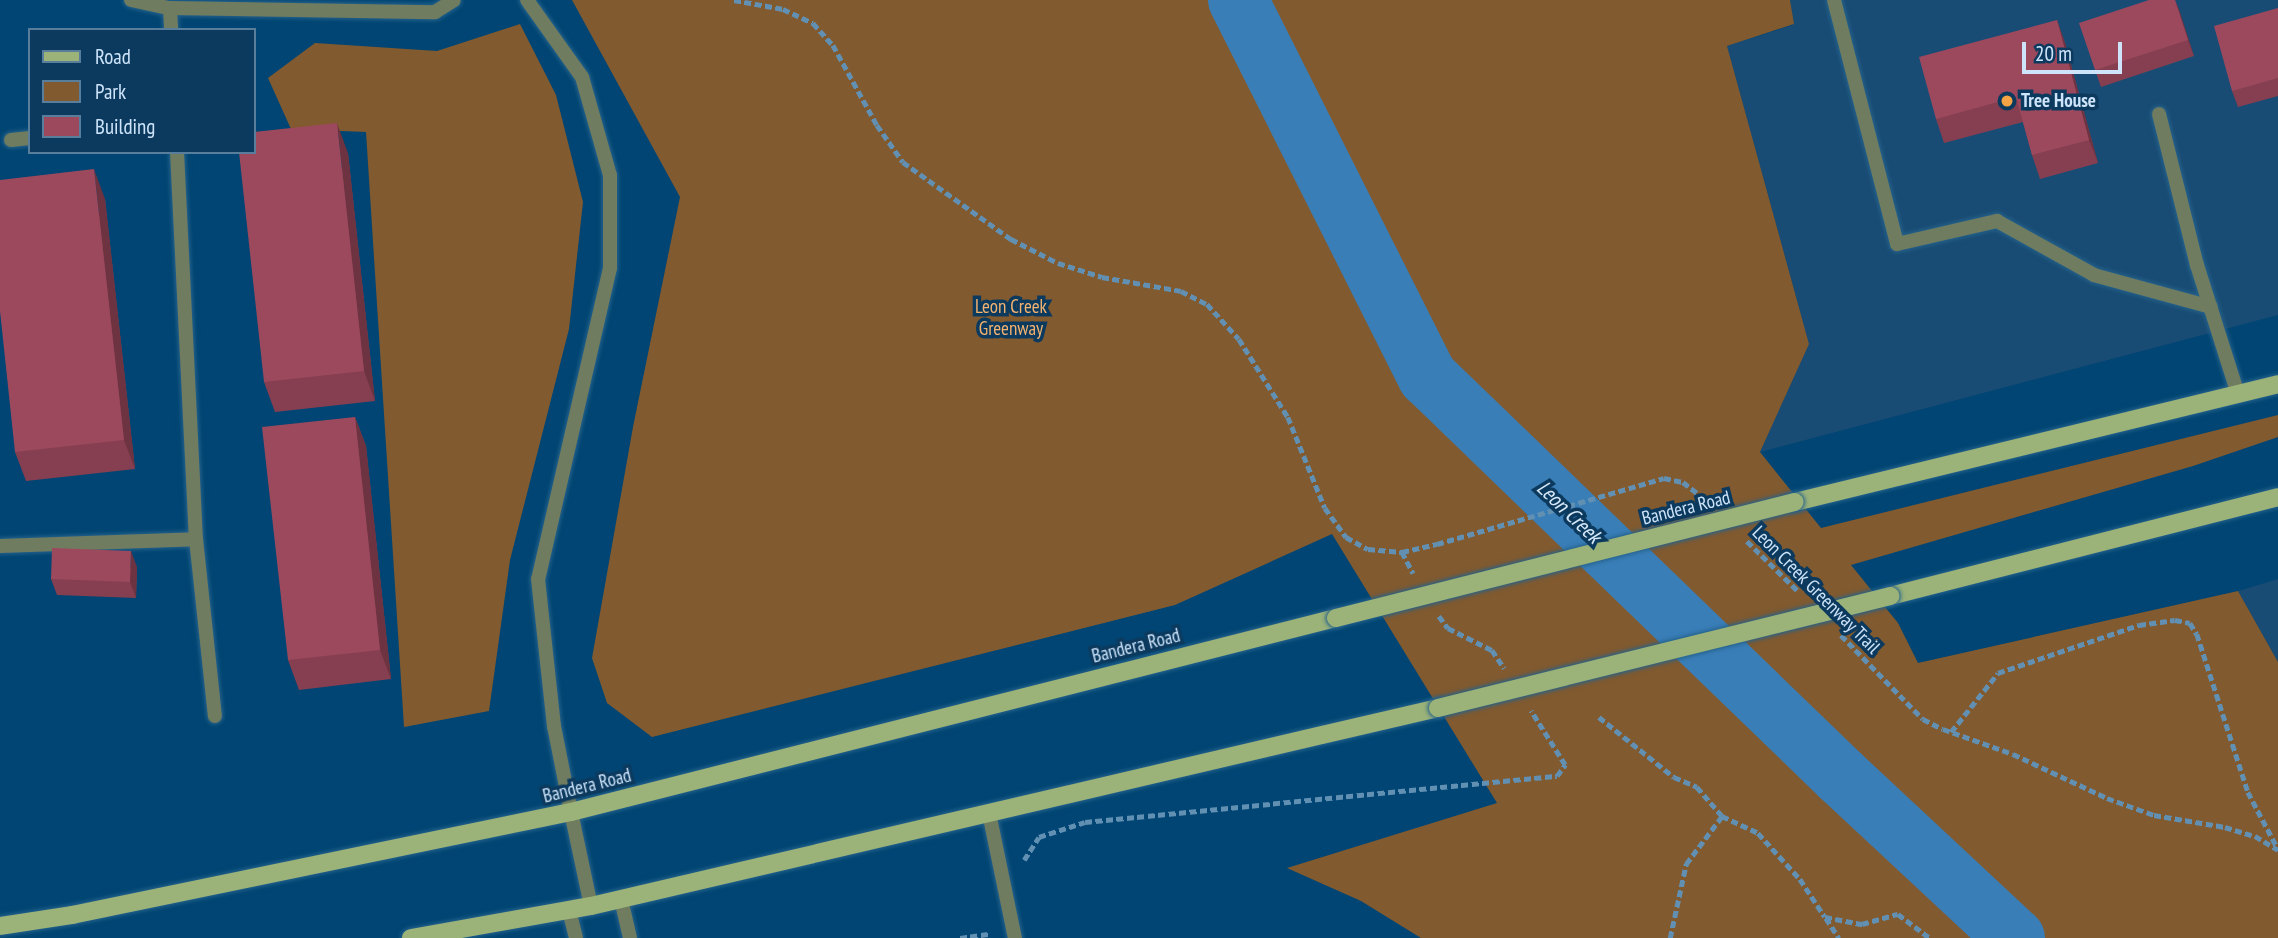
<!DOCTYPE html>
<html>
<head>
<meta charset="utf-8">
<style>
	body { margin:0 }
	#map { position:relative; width:2278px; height:938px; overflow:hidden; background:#004573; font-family:"PT Sans Narrow",sans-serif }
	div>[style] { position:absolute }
	.built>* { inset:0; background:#194c74 }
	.green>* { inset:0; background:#825a2f }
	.river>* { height:60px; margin:-30px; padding:0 30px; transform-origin:30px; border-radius:30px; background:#3a7eb8 }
	.path>* { height:4.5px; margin-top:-2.25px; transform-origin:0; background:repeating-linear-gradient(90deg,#6190b3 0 7px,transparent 0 10.5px) }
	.roads { filter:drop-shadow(0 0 2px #25628b) drop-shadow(0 0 2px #25628b) }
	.service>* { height:14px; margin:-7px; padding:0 7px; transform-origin:7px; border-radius:7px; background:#707c5f }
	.minor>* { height:14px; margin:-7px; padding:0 7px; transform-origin:7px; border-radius:7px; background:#707c5f }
	.primary>* { height:18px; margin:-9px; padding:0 9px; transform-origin:9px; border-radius:9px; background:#9bb379 }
	.bridges { filter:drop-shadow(0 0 2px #25628b) drop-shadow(0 0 2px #25628b) }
	.primary-bridge>* { height:18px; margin:-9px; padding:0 9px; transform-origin:9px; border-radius:9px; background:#9bb379 }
	.wall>* { inset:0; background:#863f50 }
	.shaded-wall>* { inset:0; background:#6d3341 }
	.building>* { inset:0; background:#9c495d }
	.dots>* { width:19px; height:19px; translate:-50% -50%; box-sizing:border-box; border:4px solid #0c3a5e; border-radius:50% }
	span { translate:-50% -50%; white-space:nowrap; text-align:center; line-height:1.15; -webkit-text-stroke:7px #0c3a5e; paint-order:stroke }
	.poi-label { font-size:19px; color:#cde4fa; font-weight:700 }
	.left { translate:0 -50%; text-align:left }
	.park-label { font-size:19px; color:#f4b36f }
	.street-label { font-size:19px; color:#cde4fa }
	.water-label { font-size:21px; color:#d6e7f7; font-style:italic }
	.legend { position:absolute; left:28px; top:28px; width:228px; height:126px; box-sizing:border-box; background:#0c3a5e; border:2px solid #597e9c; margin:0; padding:9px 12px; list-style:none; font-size:21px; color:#cde4fa }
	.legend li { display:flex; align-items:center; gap:14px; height:35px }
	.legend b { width:35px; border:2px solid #597e9c }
	.scale { position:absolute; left:2022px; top:42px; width:100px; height:32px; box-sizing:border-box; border:4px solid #cde4fa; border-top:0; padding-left:9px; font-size:21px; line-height:24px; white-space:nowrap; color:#cde4fa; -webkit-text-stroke:5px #0c3a5e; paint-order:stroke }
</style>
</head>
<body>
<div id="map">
	<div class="built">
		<div style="clip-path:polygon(1790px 0,2278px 0,2278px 315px,1760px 452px,1809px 344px,1727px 46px,1793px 25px)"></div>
		<div style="clip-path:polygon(2278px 579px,2278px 662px,2238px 591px)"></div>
	</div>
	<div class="green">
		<div style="clip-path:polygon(572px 0,1790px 0,1794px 24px,1727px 46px,1809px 344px,1760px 452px,1821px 528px,2278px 415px,2278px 437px,2193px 466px,1851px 565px,1898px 623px,1918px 663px,2238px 591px,2278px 662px,2278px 938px,1421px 938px,1361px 901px,1287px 868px,1497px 803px,1332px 534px,1175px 605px,652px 737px,607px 703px,592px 658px,633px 427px,680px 197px)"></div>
		<div style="clip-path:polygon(520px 24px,556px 95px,583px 202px,569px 329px,510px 560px,489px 711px,404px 727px,366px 132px,291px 129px,268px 78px,315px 43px,437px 51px)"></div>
	</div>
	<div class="river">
		<div style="left:1238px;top:0;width:422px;rotate:63.3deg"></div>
		<div style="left:1428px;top:377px;width:574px;rotate:44.01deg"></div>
		<div style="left:1841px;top:776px;width:238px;rotate:43deg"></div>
	</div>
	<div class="path">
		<div style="left:734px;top:0;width:50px;rotate:10.4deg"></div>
		<div style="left:783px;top:9px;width:33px;rotate:25deg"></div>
		<div style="left:813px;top:23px;width:30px;rotate:48deg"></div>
		<div style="left:833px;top:45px;width:91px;rotate:61.2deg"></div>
		<div style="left:877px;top:125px;width:45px;rotate:54.9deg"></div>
		<div style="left:903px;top:162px;width:133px;rotate:35.5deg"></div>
		<div style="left:1011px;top:239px;width:53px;rotate:27.1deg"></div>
		<div style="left:1058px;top:263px;width:46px;rotate:17.7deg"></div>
		<div style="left:1102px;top:277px;width:80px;rotate:10deg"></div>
		<div style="left:1181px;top:291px;width:29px;rotate:27deg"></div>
		<div style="left:1207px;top:304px;width:47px;rotate:47.6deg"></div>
		<div style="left:1239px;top:339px;width:92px;rotate:57.9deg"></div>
		<div style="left:1288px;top:417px;width:98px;rotate:67.9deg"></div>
		<div style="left:1325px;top:508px;width:36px;rotate:54deg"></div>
		<div style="left:1346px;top:537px;width:25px;rotate:29deg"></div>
		<div style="left:1368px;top:549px;width:34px;rotate:5deg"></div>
		<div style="left:1402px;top:552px;width:36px;rotate:-13deg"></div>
		<div style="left:1437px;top:544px;width:236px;rotate:-16.2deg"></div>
		<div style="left:1664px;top:478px;width:19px;rotate:12deg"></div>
		<div style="left:1683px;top:482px;width:29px;rotate:38deg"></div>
		<div style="left:1747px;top:541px;width:71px;rotate:44.4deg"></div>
		<div style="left:1402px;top:552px;width:24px;rotate:62deg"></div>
		<div style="left:1439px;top:616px;width:15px;rotate:53deg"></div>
		<div style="left:1448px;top:628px;width:49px;rotate:26.6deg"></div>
		<div style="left:1492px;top:650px;width:22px;rotate:56deg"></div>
		<div style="left:1841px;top:635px;width:117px;rotate:45.7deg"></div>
		<div style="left:1923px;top:719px;width:22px;rotate:27deg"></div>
		<div style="left:1943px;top:729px;width:74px;rotate:19.7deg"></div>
		<div style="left:2013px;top:754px;width:104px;rotate:25.1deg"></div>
		<div style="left:2107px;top:798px;width:50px;rotate:19.9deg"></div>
		<div style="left:2154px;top:815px;width:72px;rotate:9.6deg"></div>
		<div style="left:2225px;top:827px;width:31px;rotate:17deg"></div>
		<div style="left:2255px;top:836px;width:27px;rotate:31deg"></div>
		<div style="left:1599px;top:717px;width:96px;rotate:38.7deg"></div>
		<div style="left:1674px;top:777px;width:25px;rotate:23deg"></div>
		<div style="left:1697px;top:787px;width:38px;rotate:49deg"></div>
		<div style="left:1722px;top:816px;width:40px;rotate:25deg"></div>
		<div style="left:1758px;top:833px;width:62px;rotate:47.6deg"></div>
		<div style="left:1800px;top:879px;width:45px;rotate:56.7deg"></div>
		<div style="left:1825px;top:917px;width:38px;rotate:11deg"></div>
		<div style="left:1862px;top:924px;width:37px;rotate:-16deg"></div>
		<div style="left:1898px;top:914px;width:40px;rotate:37deg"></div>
		<div style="left:1951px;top:732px;width:75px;rotate:-51.5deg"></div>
		<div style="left:1998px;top:673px;width:149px;rotate:-18.8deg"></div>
		<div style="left:2139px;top:625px;width:36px;rotate:-8deg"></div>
		<div style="left:2175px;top:620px;width:15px;rotate:11deg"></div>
		<div style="left:2190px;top:623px;width:13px;rotate:58deg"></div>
		<div style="left:2197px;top:634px;width:166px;rotate:72.1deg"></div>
		<div style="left:2248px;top:792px;width:64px;rotate:62.2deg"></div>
		<div style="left:1024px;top:860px;width:27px;rotate:-57deg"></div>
		<div style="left:1039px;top:837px;width:48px;rotate:-18.1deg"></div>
		<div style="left:1085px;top:822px;width:474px;rotate:-5.6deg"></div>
		<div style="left:1557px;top:776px;width:14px;rotate:-54deg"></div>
		<div style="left:1565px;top:765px;width:64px;rotate:-122.2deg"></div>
		<div style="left:1826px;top:918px;width:24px;rotate:57deg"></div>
		<div style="left:960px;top:938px;width:30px;rotate:-8deg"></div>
		<div style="left:1670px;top:938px;width:76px;rotate:-77.8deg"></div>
		<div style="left:1686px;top:864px;width:60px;rotate:-53.1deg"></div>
	</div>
	<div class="roads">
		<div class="service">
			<div style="left:131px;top:0;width:40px;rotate:12deg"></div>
			<div style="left:170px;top:8px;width:265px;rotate:0.9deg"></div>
			<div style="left:435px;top:12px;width:22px;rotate:-32deg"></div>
			<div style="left:527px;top:0;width:95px;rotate:54.5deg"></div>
			<div style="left:582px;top:77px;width:102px;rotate:74.1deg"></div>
			<div style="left:610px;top:175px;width:93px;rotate:90deg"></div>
			<div style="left:610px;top:268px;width:319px;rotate:103deg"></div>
			<div style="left:538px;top:579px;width:148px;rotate:83.8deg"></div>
			<div style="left:554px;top:726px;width:88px;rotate:78.8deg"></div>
			<div style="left:1834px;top:0;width:252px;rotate:75.5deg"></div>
			<div style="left:1897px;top:244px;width:103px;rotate:-13deg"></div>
			<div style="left:1997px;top:221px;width:111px;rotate:29.1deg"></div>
			<div style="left:2094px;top:275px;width:121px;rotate:15.3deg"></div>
			<div style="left:170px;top:8px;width:22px;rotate:87deg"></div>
			<div style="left:2159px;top:114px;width:156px;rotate:75.9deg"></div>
			<div style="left:2197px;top:265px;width:135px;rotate:72.4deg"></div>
			<div style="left:11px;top:140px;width:19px;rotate:-6deg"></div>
			<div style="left:177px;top:152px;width:387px;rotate:87.2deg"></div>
			<div style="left:196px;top:539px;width:178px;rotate:83.9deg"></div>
			<div style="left:0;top:546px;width:196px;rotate:-2deg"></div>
			<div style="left:989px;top:813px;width:128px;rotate:78.3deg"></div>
		</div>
		<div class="minor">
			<div style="left:571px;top:812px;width:96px;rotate:78deg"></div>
			<div style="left:621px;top:899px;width:40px;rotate:77deg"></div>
			<div style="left:569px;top:910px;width:29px;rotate:76deg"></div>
		</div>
		<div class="primary">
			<div style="left:1795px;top:502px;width:497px;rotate:-13.7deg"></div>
			<div style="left:1890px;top:596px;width:400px;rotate:-14.3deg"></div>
			<div style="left:0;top:926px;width:73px;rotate:-8.7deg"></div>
			<div style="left:72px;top:915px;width:510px;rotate:-11.66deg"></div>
			<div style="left:571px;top:812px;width:789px;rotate:-14.23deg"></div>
			<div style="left:411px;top:938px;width:183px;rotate:-10.1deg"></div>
			<div style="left:591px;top:906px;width:870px;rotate:-13.16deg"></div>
		</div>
	</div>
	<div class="bridges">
		<div class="primary-bridge">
			<div style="left:1336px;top:618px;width:473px;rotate:-14.2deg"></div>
			<div style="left:1438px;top:708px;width:466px;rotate:-13.9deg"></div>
		</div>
	</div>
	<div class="wall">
		<div style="clip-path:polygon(2175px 0,2194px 56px,2101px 87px,2095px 70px)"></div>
		<div style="clip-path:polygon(2278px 8px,2278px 96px,2238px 107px,2232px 91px)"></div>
		<div style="clip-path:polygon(2057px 20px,2065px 43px,2098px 163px,2040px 179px,2032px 155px,2023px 122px,1944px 143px,1936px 119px)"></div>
		<div style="clip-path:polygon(348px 153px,375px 401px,275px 412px,264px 382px)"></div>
		<div style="clip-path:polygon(105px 199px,135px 469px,26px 481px,15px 452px)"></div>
		<div style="clip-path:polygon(355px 417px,366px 446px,391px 679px,299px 690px,288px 660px)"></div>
		<div style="clip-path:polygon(137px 567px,136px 598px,57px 595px,51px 579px)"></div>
	</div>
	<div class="shaded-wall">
		<div style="clip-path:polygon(2175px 0,2179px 9px,2194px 56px,2188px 40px)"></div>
		<div style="clip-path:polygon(2057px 20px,2065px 43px,2098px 163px,2089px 140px)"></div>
		<div style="clip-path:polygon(337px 123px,348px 153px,375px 401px,364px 371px)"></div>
		<div style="clip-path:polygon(94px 169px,105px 199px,135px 469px,124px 440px)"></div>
		<div style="clip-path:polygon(355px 417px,366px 446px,391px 679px,380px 650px)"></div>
		<div style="clip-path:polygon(131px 551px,137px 567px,136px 598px,130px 582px)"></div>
	</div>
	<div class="building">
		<div style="clip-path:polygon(2149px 0,2175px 0,2188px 40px,2095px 70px,2079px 23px)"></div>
		<div style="clip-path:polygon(2278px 8px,2278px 78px,2232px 91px,2214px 26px)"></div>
		<div style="clip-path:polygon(2057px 20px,2089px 140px,2032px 155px,2016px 97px,1936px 119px,1919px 57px)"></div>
		<div style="clip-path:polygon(337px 123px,364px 371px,264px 382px,239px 152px,254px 152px,254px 132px)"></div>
		<div style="clip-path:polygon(94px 169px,124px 440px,15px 452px,0 311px,0 180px)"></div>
		<div style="clip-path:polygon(355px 417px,380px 650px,288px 660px,262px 427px)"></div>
		<div style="clip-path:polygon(52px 548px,131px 551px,130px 582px,51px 579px)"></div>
	</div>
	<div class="dots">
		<div style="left:2007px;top:101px;background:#f4a345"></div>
	</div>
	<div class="poi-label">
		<span class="left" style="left:2021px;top:101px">Tree House</span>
	</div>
	<div class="park-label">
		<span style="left:1011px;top:318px">Leon Creek<br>Greenway</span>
	</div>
	<div class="street-label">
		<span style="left:1686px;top:508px;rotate:-14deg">Bandera Road</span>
		<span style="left:1816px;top:590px;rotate:45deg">Leon Creek Greenway Trail</span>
		<span style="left:1136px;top:646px;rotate:-14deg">Bandera Road</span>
		<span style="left:587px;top:786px;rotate:-14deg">Bandera Road</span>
	</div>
	<div class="water-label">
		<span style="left:1569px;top:512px;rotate:44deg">Leon Creek</span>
	</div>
	<ul class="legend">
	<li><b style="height:9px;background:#9bb379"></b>Road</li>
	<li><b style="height:19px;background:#825a2f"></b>Park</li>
	<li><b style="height:19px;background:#9c495d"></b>Building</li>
	</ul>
	<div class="scale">20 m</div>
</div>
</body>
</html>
